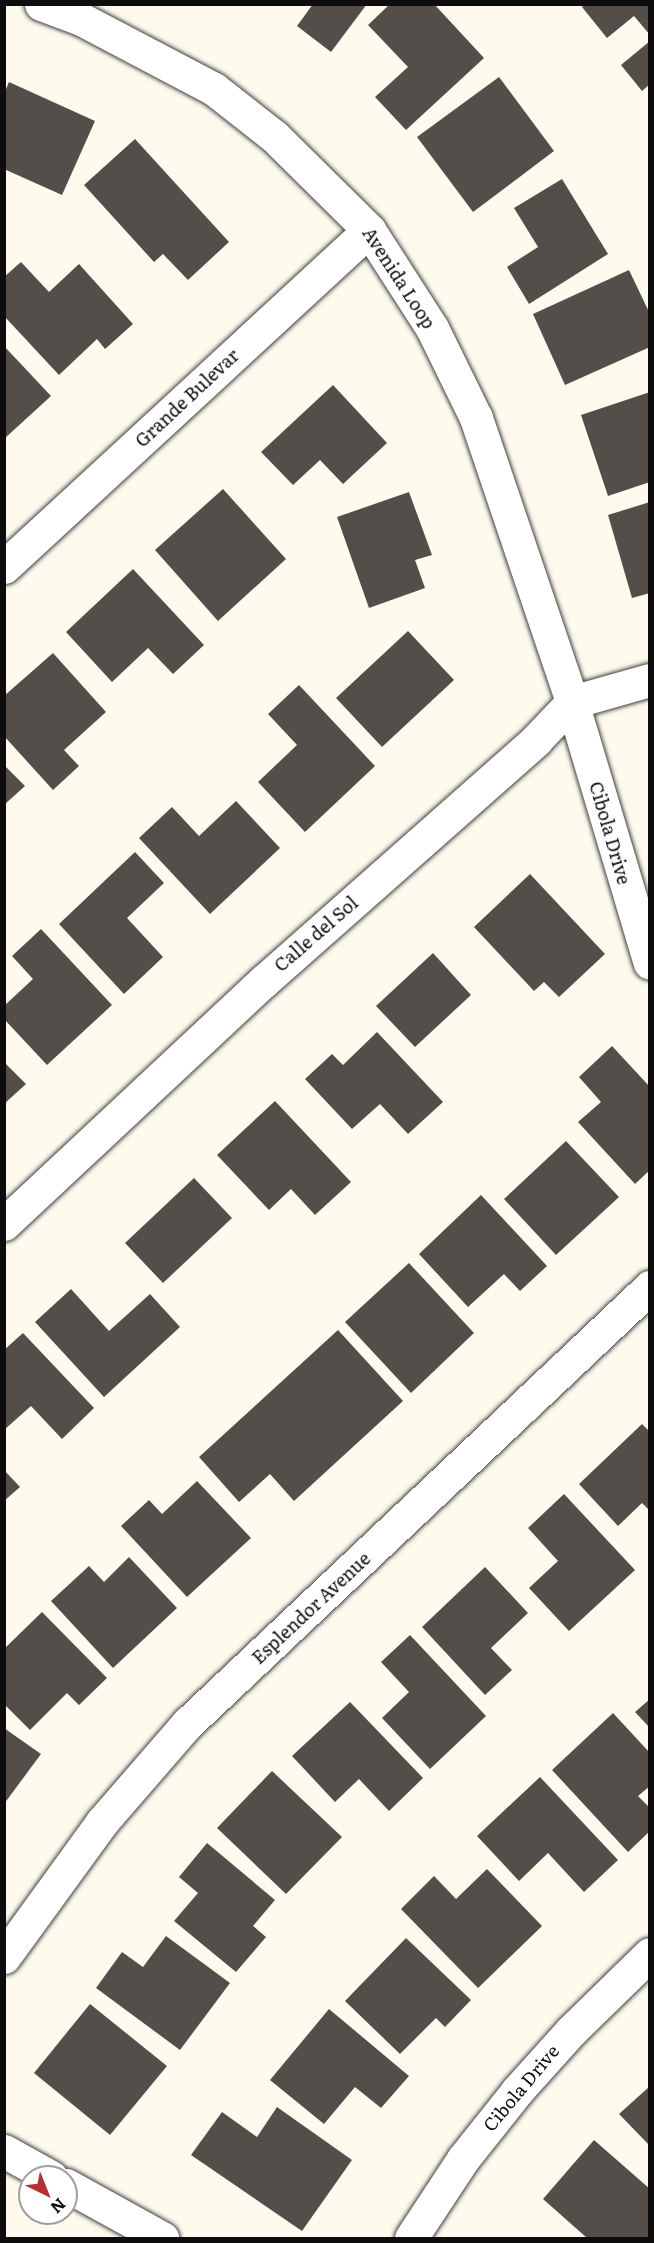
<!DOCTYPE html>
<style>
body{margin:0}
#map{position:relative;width:654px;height:2243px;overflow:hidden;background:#fefbee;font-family:Literata,serif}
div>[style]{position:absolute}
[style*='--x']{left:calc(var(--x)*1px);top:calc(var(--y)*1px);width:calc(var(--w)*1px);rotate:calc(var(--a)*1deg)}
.building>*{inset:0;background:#544e4a}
.roads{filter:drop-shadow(0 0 2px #404040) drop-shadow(0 0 2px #404040)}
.minor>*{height:33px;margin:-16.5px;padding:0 16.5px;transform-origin:16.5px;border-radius:16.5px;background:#fff}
span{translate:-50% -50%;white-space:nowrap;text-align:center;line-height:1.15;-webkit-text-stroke:6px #fff;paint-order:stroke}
.street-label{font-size:18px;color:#0d0d0d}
.frame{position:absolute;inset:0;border:6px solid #0d0d0d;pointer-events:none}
.north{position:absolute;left:18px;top:2165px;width:60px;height:60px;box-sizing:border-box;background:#fff;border:2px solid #9e9e9e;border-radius:50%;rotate:137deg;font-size:16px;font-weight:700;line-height:24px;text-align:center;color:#0d0d0d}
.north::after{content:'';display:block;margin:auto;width:21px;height:27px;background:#b13134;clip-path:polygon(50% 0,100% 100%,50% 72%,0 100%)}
</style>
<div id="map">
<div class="building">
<i style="clip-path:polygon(313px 4px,367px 4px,331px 52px,297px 26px)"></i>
<i style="clip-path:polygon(390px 4px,434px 4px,484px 58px,406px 130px,375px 97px,408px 67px,368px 25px)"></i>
<i style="clip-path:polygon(584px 4px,650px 4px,650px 35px,634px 16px,607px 38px,582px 7px)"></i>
<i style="clip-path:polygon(650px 41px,650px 84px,642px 91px,621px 65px)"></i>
<i style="clip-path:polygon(499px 77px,554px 151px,473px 212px,417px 137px)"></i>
<i style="clip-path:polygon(9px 82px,95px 121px,62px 195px,4px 169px,4px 94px)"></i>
<i style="clip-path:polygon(135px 139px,229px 242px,188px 280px,163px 254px,154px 262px,84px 185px)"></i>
<i style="clip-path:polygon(562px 179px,608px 254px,529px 304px,507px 267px,538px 247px,514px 208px)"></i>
<i style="clip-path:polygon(21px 262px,49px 292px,79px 264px,133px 324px,105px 349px,97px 339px,59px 375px,4px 316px,4px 277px)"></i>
<i style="clip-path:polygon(629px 270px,650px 314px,650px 347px,565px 385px,533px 314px)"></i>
<i style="clip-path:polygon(4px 346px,51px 396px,4px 439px)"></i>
<i style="clip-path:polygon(333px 385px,387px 443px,343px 484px,320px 460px,293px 485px,261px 452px)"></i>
<i style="clip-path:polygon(650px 392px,650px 482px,608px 496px,581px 415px)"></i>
<i style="clip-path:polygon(223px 489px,286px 559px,218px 621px,155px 550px)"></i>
<i style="clip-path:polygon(409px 492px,432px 555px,415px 560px,425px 588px,369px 608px,337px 517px)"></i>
<i style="clip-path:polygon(650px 502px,650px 593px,632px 598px,608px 515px)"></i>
<i style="clip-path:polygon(133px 569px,204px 645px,173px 674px,148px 648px,112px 682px,66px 632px)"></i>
<i style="clip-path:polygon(408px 631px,454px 680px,382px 747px,336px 698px)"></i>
<i style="clip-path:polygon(53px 653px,106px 712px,64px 750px,79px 766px,53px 790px,4px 736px,4px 696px)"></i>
<i style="clip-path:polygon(299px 685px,375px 766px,305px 832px,258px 782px,297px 745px,268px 714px)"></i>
<i style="clip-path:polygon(4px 765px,25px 786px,4px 805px)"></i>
<i style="clip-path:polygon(236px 801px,280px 848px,210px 914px,139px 838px,172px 807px,199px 836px)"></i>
<i style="clip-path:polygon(135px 852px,164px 883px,127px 918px,163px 957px,124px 994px,59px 924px)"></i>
<i style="clip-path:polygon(530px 874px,605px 954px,559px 997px,544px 982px,534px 991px,474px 927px)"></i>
<i style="clip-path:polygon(41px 929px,112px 1005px,47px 1065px,4px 1019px,4px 1006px,33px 979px,12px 956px)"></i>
<i style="clip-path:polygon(433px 953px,471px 995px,415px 1047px,376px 1006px)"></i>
<i style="clip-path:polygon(377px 1032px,443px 1102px,408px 1134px,380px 1104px,352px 1129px,305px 1079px,332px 1054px,343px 1065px)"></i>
<i style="clip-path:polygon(612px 1046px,650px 1087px,650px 1170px,635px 1184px,578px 1122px,601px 1102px,579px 1077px)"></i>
<i style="clip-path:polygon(4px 1062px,26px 1084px,4px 1104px)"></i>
<i style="clip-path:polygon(275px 1101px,351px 1182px,315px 1215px,291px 1189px,269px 1210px,217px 1155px)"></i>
<i style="clip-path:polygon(566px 1141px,619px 1197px,556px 1255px,504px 1199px)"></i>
<i style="clip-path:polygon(194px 1178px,232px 1218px,163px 1283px,125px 1243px)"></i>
<i style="clip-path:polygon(481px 1195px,547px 1266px,520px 1291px,504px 1274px,468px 1307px,419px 1254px)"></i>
<i style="clip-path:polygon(409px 1263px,474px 1333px,411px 1393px,345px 1322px)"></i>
<i style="clip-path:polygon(71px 1289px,109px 1331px,150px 1294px,180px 1327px,104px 1397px,35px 1322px)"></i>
<i style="clip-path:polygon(338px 1330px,403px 1401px,294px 1501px,270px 1474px,239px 1502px,199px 1457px)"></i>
<i style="clip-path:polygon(23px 1333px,94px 1408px,62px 1439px,31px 1406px,4px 1430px,4px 1350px)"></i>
<i style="clip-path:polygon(642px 1424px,650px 1432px,650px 1511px,642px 1503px,618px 1526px,579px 1484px)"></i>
<i style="clip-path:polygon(4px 1470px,20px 1487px,4px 1501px)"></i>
<i style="clip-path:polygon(197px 1481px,251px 1538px,187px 1597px,121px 1526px,149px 1500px,162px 1514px)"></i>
<i style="clip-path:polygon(564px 1494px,635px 1570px,569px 1631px,529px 1588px,558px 1561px,528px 1528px)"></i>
<i style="clip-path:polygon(129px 1557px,177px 1608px,113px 1668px,51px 1601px,89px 1566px,104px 1582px)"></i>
<i style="clip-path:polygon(485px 1567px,528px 1613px,491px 1648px,512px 1670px,485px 1695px,422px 1627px)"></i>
<i style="clip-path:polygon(42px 1612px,107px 1678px,79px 1705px,67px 1693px,30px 1730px,4px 1704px,4px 1649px)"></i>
<i style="clip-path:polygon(410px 1635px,486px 1716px,430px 1769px,382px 1718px,409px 1692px,381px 1662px)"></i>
<i style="clip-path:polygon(650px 1699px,650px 1728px,635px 1712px)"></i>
<i style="clip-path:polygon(350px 1702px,423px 1778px,389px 1811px,359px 1779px,335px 1802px,292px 1756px)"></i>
<i style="clip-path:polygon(613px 1713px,650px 1753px,650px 1786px,638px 1796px,650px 1808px,650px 1831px,628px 1852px,552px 1770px)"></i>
<i style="clip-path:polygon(4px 1728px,41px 1754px,4px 1804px)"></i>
<i style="clip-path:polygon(272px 1771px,342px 1837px,286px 1894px,217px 1828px)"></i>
<i style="clip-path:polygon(540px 1777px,618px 1860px,584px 1892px,548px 1853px,519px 1881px,477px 1836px)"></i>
<i style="clip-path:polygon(207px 1843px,275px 1900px,253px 1926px,266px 1937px,236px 1972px,174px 1921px,198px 1893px,179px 1877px)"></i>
<i style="clip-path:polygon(487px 1869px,542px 1926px,478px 1988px,401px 1909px,434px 1876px,456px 1899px)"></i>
<i style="clip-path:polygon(166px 1936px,230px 1983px,180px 2050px,96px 1988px,122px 1952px,143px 1967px)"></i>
<i style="clip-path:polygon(406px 1938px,471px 2000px,445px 2027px,436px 2018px,400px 2054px,345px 2001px)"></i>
<i style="clip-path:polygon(90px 2004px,167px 2066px,110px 2135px,34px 2073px)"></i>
<i style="clip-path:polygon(329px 2009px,409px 2076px,381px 2108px,355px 2087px,324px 2124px,270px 2080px)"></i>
<i style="clip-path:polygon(650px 2086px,650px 2146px,619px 2114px)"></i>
<i style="clip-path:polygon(277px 2107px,352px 2160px,302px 2231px,191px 2155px,222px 2112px,257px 2137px)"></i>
<i style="clip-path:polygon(594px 2140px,650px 2189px,650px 2238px,587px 2238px,543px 2199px)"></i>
</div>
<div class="roads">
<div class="minor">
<i style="--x:41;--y:4;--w:43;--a:20.6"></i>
<i style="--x:81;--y:19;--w:150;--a:27.8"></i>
<i style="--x:214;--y:89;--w:76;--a:38.1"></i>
<i style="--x:274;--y:136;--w:134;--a:44.7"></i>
<i style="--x:369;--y:230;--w:117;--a:57.3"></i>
<i style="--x:432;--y:328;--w:100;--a:63.9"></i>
<i style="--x:476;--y:418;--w:300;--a:71.3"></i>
<i style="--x:572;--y:702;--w:272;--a:73.4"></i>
<i style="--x:4;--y:567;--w:497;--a:-42.7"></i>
<i style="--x:4;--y:1224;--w:356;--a:-43.1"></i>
<i style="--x:264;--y:981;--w:363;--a:-41.5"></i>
<i style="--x:536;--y:740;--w:52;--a:-46.5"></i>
<i style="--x:572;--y:702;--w:81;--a:-15.8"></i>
<i style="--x:4;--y:1957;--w:167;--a:-54"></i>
<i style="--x:102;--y:1822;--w:130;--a:-49.1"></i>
<i style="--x:187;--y:1724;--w:637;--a:-43.35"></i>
<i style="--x:4;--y:2151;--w:54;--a:29"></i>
<i style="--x:66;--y:2185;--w:110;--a:28.9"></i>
<i style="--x:411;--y:2238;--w:95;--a:-56.6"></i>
<i style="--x:463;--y:2159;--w:87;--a:-51.5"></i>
<i style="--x:517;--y:2091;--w:81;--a:-48"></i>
<i style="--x:571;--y:2031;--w:110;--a:-44.3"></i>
</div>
</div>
<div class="street-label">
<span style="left:399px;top:278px;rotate:57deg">Avenida Loop</span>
<span style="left:187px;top:398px;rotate:-43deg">Grande Bulevar</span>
<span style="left:610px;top:833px;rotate:74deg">Cibola Drive</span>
<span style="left:316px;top:934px;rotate:-41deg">Calle del Sol</span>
<span style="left:311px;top:1608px;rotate:-43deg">Esplendor Avenue</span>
<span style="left:521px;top:2088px;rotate:-50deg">Cibola Drive</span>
</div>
<div class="frame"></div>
<div class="north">N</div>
</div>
